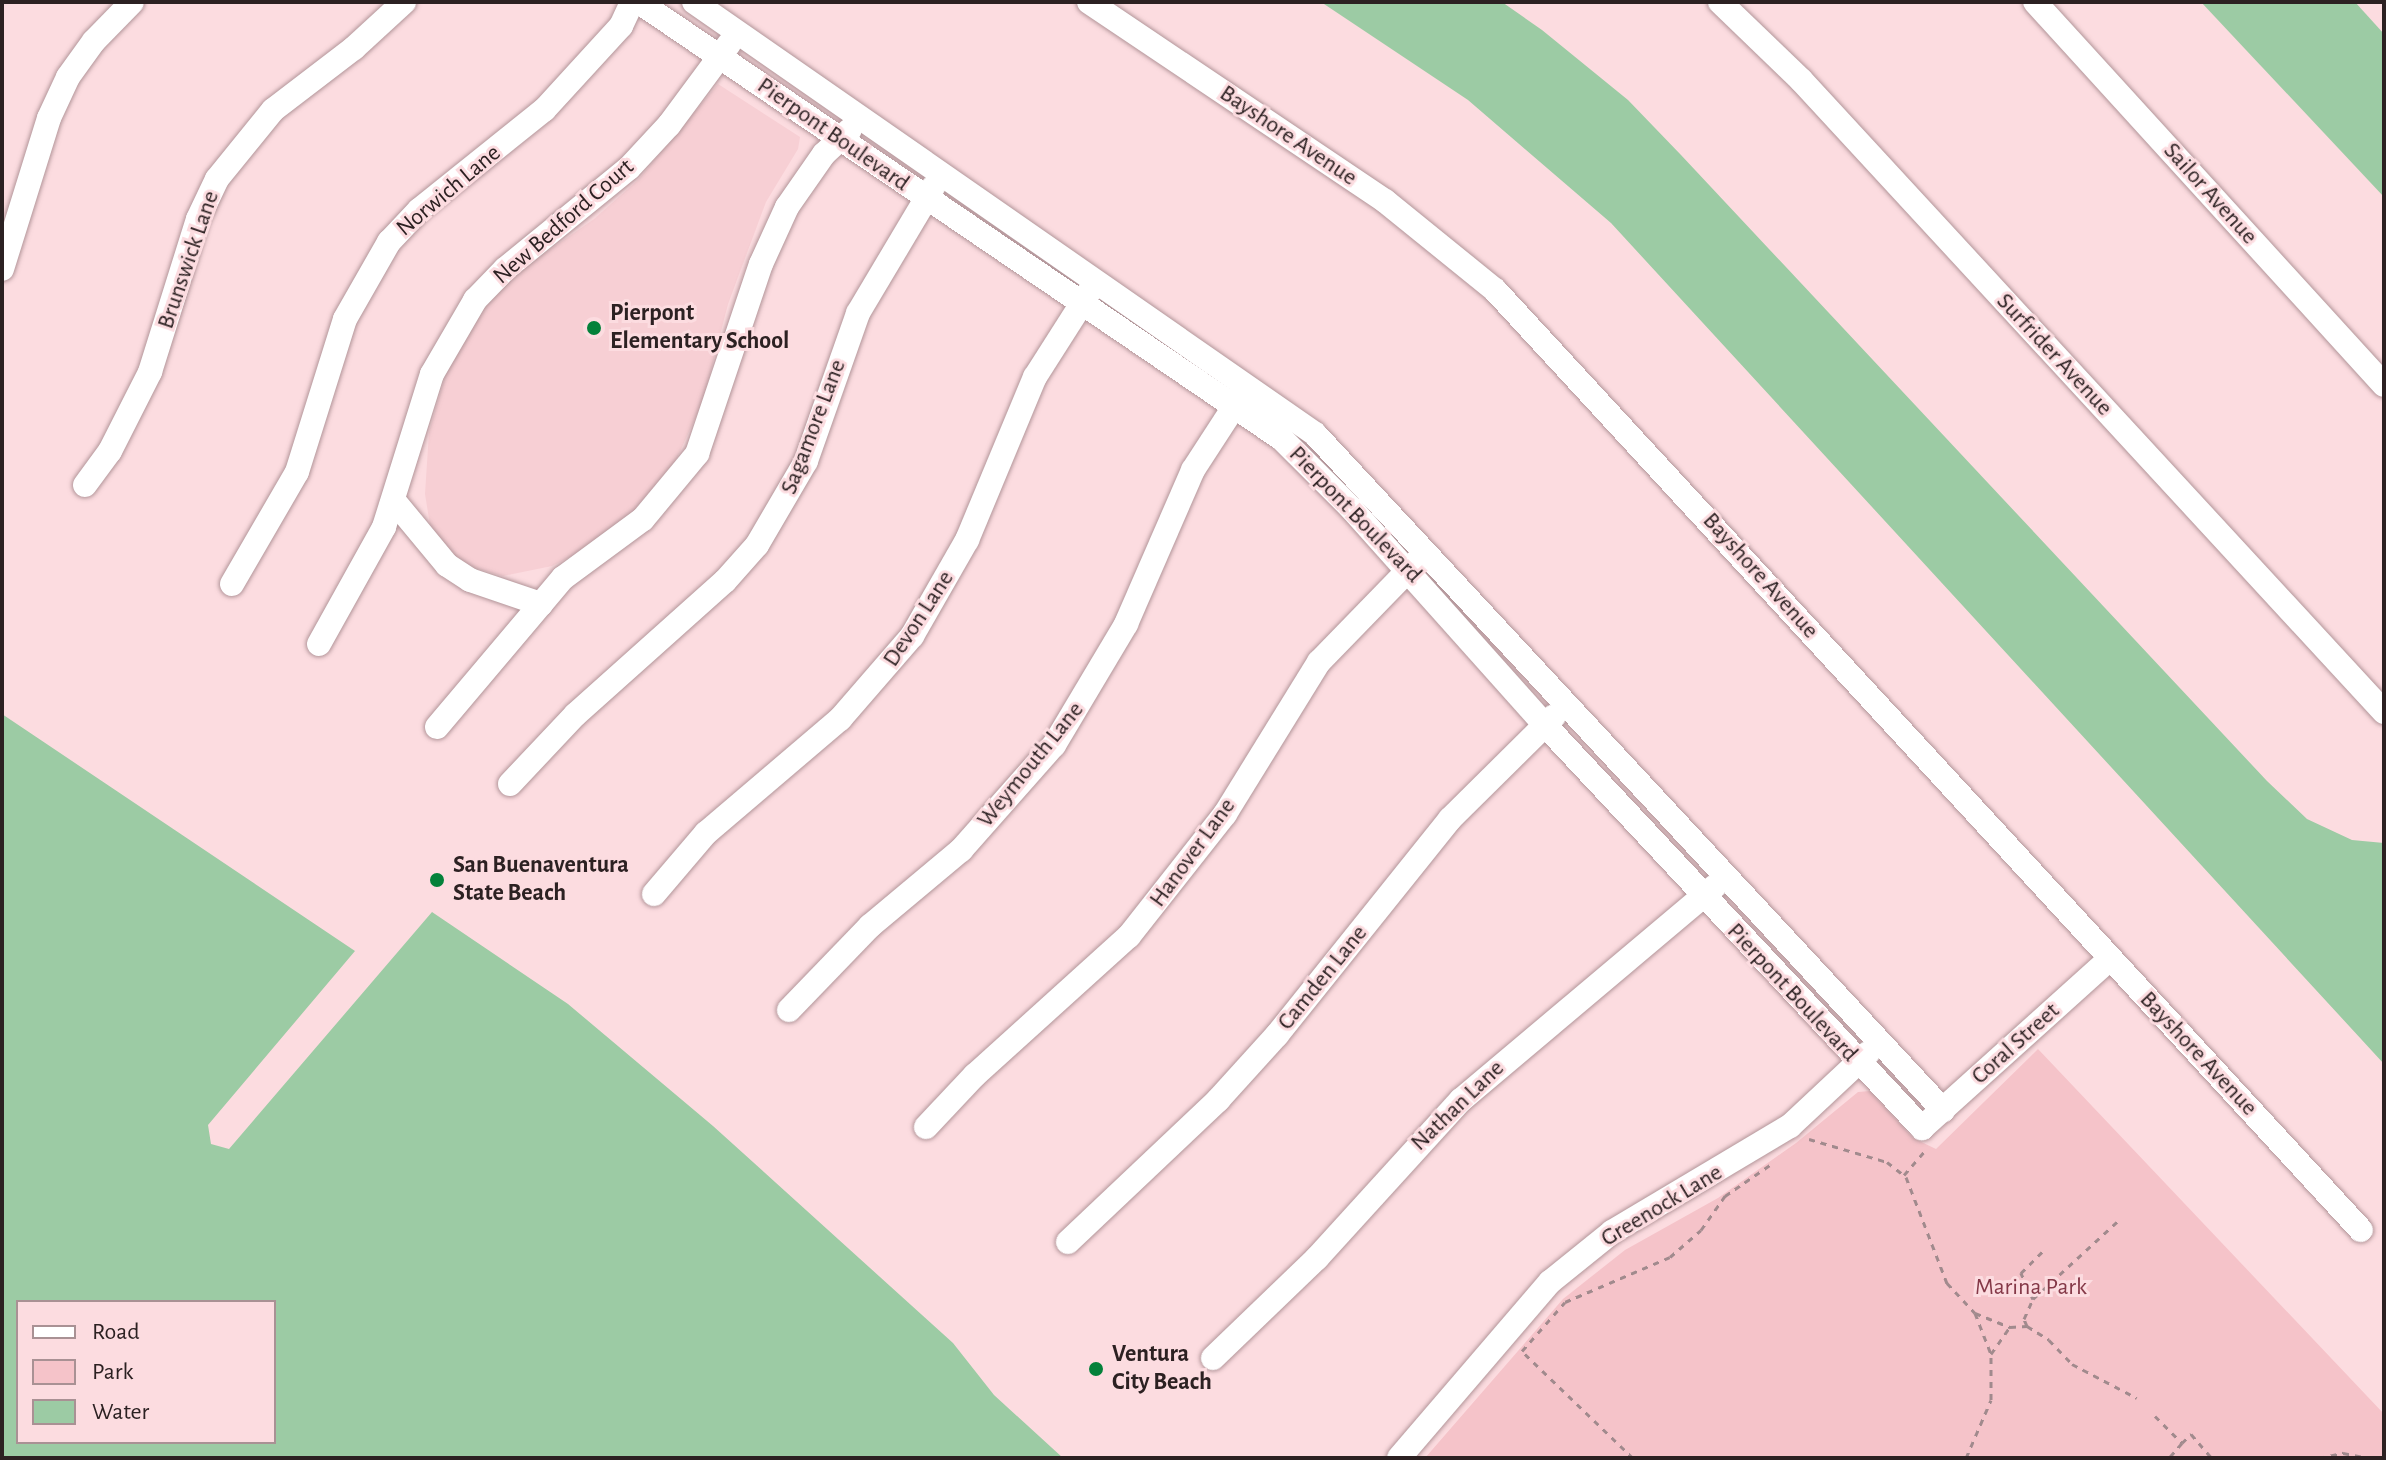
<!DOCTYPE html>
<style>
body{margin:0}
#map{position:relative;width:2386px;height:1460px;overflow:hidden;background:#fcdce0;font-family:"Alegreya Sans",sans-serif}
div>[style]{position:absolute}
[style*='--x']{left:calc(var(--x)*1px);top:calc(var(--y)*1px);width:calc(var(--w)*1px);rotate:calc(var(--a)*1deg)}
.built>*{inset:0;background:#f7cfd4}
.green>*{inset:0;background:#f5c3c9}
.water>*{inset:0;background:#9ccba4}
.path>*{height:3px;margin-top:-1.5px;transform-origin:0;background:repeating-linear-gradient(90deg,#a18a8d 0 6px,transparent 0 12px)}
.roads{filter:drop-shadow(0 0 2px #b29599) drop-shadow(0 0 2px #b29599)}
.minor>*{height:24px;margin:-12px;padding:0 12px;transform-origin:12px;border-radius:12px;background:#fff}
.dots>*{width:22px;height:22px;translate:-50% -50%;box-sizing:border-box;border:4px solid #fcdce0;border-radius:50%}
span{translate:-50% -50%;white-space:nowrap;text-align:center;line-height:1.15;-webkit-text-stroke:6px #fcdce0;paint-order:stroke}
.street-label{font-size:24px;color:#2c2122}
.poi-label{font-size:24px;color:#2c2122;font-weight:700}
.left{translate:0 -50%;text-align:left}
.park-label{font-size:24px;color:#853948}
.frame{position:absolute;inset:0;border:4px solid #2c2122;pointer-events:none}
.legend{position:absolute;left:16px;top:1300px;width:260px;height:144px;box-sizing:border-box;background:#fcdce0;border:2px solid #a99194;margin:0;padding:10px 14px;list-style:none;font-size:24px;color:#2c2122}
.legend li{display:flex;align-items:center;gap:16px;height:40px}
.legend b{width:40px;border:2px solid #a99194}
</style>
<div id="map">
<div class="built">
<i style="clip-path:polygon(718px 84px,800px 137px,798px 149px,766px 202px,728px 304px,703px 401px,671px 471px,640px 509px,590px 547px,552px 566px,503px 576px,464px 565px,444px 548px,430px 525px,425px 494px,429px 432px,454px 346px,508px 279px,594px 219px,638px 180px)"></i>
</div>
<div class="green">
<i style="clip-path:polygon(2038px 1049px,2384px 1414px,2384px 1458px,1425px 1458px,1563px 1299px,1625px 1250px,1718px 1198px,1796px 1143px,1858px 1092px,1870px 1091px,1913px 1138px,1936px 1149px)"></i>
</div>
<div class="water">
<i style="clip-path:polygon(1321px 2px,1502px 2px,1542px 30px,1628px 100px,1681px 155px,2267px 781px,2307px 819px,2352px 840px,2384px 843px,2384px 1064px,1611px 223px,1468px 100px)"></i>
<i style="clip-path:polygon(2201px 2px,2355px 2px,2384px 34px,2384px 197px)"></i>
<i style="clip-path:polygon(evenodd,2px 714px,355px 951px,208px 1125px,211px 1144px,229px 1149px,432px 912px,568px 1004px,713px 1126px,953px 1343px,994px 1395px,1063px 1458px,2px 1458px,2px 714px,18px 1302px,274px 1302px,274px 1442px,18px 1442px,18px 1302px)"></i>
</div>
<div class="path">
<i style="--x:1809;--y:1139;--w:81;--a:16.4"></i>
<i style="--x:1887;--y:1162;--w:24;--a:38"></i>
<i style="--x:1906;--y:1177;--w:114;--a:68.9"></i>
<i style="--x:1947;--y:1283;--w:41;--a:47"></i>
<i style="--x:1975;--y:1313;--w:38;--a:22"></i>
<i style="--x:2010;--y:1327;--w:17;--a:-3"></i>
<i style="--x:2027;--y:1326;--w:26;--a:32"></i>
<i style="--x:2049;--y:1340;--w:33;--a:46"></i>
<i style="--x:2072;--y:1364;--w:73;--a:27.6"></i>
<i style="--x:1904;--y:1175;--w:30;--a:-49"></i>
<i style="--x:2033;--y:1299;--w:117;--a:-42.6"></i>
<i style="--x:1975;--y:1313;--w:44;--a:68.7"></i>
<i style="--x:2027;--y:1326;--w:8;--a:-113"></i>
<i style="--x:2024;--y:1319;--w:22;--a:-66"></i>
<i style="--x:2033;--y:1299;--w:29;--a:-115"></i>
<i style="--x:2021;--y:1273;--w:33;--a:-45"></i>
<i style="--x:2155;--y:1416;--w:38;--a:45"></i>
<i style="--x:2182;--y:1443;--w:20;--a:131"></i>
<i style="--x:2182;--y:1443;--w:13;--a:-45"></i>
<i style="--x:2191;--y:1434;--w:32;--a:49"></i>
<i style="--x:1633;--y:1458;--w:154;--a:-136.1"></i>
<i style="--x:1522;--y:1351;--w:65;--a:-48.7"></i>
<i style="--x:1565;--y:1302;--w:114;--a:-23.2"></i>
<i style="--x:1670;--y:1257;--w:41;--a:-41.1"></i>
<i style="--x:1701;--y:1230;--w:42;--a:-54.8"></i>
<i style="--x:1725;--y:1196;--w:55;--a:-34.6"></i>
<i style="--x:1966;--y:1458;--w:63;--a:-66.7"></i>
<i style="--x:1991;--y:1400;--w:46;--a:-90"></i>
<i style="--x:1991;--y:1354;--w:33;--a:-55"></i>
<i style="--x:2319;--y:1458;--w:25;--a:-12"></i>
<i style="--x:2343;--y:1453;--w:25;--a:11"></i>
</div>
<div class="roads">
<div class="minor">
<i style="--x:639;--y:2;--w:777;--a:34.2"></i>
<i style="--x:1282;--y:439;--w:98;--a:45"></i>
<i style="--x:1351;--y:508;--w:291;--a:48.2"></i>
<i style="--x:1545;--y:725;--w:552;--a:46.91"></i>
<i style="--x:1922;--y:1128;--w:253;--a:-42"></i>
<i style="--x:694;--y:2;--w:756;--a:34.82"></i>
<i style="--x:1315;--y:434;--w:923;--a:47.11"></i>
<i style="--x:1089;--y:2;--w:357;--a:33.9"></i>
<i style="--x:1385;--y:201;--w:141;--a:39"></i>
<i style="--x:1495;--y:290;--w:1278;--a:47.35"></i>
<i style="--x:1720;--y:2;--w:112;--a:43.9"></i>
<i style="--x:1801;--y:80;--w:860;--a:47.31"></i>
<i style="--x:2035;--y:2;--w:518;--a:47.66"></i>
<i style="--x:2;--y:269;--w:158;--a:-72.7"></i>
<i style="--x:49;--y:118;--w:45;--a:-65.1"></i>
<i style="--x:68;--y:77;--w:44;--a:-54.2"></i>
<i style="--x:94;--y:41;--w:54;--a:-45.7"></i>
<i style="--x:85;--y:485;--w:42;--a:-53.7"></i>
<i style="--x:110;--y:451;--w:89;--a:-63.1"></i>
<i style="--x:150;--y:372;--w:160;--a:-72.6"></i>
<i style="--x:198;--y:219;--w:44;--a:-64.6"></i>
<i style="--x:217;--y:179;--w:89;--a:-50.9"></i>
<i style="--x:273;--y:110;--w:102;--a:-37.4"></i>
<i style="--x:354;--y:48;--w:68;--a:-42.6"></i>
<i style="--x:394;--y:501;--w:83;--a:50.4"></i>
<i style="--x:447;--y:565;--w:27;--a:33"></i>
<i style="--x:470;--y:580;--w:75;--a:18.7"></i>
<i style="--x:541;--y:604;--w:34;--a:-50"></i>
<i style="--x:563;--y:578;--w:99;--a:-36.4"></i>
<i style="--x:643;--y:519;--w:85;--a:-50.3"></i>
<i style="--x:697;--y:454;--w:200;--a:-71.4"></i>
<i style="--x:761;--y:264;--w:63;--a:-65.5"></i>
<i style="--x:787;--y:207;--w:65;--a:-55.1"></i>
<i style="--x:824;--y:154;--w:35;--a:-43"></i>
<i style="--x:232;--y:584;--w:129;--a:-59.9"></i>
<i style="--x:297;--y:472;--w:160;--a:-72.6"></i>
<i style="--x:345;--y:319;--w:89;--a:-60.3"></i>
<i style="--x:389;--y:242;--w:44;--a:-46.8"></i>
<i style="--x:419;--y:210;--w:160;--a:-38.7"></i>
<i style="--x:544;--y:110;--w:114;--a:-47.5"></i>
<i style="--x:621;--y:26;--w:26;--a:-65"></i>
<i style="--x:319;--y:644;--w:134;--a:-60.9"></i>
<i style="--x:384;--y:527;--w:160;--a:-72.6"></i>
<i style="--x:432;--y:374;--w:86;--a:-59.8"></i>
<i style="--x:475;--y:300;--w:43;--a:-45.9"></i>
<i style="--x:505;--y:269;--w:160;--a:-39.2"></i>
<i style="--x:629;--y:168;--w:59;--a:-47.1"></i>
<i style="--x:669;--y:125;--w:101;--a:-53.5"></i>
<i style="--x:437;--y:727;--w:161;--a:-49.8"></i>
<i style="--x:510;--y:784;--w:95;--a:-46.7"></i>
<i style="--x:575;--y:715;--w:201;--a:-41.8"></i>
<i style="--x:725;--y:581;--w:48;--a:-48.4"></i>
<i style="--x:757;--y:545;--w:97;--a:-59.7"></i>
<i style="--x:806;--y:461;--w:157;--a:-70.6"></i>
<i style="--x:858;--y:313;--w:147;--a:-59.2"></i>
<i style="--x:654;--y:894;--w:80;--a:-49.6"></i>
<i style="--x:706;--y:833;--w:176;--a:-40.4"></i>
<i style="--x:840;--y:719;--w:110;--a:-49.1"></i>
<i style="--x:912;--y:636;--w:111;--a:-60.2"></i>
<i style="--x:967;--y:540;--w:177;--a:-67.4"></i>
<i style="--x:1035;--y:377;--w:104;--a:-57.5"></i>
<i style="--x:789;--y:1010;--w:117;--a:-46"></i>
<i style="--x:870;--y:926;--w:119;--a:-39.9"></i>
<i style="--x:961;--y:850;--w:140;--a:-48.5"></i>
<i style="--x:1054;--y:745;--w:141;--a:-59.2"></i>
<i style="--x:1126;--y:624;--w:168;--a:-66.5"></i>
<i style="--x:1193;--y:470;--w:92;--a:-57"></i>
<i style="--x:926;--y:1127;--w:71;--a:-46.7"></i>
<i style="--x:975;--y:1075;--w:207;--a:-42.1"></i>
<i style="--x:1129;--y:936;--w:155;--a:-51.8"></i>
<i style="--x:1225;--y:814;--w:179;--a:-58.3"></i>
<i style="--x:1319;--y:662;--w:144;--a:-45.8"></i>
<i style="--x:1068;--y:1242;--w:207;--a:-43.4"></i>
<i style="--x:1218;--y:1100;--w:88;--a:-47.8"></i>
<i style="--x:1277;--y:1035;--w:277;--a:-51.3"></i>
<i style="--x:1450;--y:819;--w:146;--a:-44.7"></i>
<i style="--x:1213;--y:1358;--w:144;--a:-43.9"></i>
<i style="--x:1317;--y:1258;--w:214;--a:-47.7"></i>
<i style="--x:1461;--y:1100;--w:332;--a:-40.1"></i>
<i style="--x:1399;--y:1458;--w:232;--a:-49.4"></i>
<i style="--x:1550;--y:1282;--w:80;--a:-38.9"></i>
<i style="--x:1612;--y:1232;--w:207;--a:-30.8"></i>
<i style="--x:1790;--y:1126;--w:107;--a:-43.1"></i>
</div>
</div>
<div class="dots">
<i style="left:594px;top:328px;background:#04813a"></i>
<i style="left:437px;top:880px;background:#04813a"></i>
<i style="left:1096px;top:1369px;background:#04813a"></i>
</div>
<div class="street-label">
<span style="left:833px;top:135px;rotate:35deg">Pierpont Boulevard</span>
<span style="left:1288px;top:136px;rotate:34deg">Bayshore Avenue</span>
<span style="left:449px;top:191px;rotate:-40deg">Norwich Lane</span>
<span style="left:2210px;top:194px;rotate:48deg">Sailor Avenue</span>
<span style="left:564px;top:222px;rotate:-41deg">New Bedford Court</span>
<span style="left:189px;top:260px;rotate:-71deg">Brunswick Lane</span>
<span style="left:2054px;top:355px;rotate:47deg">Surfrider Avenue</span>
<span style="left:814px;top:427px;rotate:-69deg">Sagamore Lane</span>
<span style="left:1355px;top:515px;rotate:46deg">Pierpont Boulevard</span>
<span style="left:1760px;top:576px;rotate:48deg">Bayshore Avenue</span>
<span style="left:919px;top:619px;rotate:-57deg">Devon Lane</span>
<span style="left:1031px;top:765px;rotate:-51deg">Weymouth Lane</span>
<span style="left:1193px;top:853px;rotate:-54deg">Hanover Lane</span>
<span style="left:1323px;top:978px;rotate:-51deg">Camden Lane</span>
<span style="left:1792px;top:993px;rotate:47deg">Pierpont Boulevard</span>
<span style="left:2016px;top:1044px;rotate:-42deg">Coral Street</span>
<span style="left:2198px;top:1054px;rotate:47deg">Bayshore Avenue</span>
<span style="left:1458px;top:1106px;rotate:-44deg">Nathan Lane</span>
<span style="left:1662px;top:1206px;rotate:-31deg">Greenock Lane</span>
</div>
<div class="poi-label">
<span class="left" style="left:610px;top:328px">Pierpont<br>Elementary School</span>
<span class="left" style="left:453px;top:880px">San Buenaventura<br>State Beach</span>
<span class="left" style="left:1112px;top:1369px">Ventura<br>City Beach</span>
</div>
<div class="park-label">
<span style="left:2031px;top:1288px">Marina Park</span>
</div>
<div class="frame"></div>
<ul class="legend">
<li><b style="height:10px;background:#fff"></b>Road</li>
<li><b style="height:22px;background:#f5c3c9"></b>Park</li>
<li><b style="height:22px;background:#9ccba4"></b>Water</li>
</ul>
</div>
